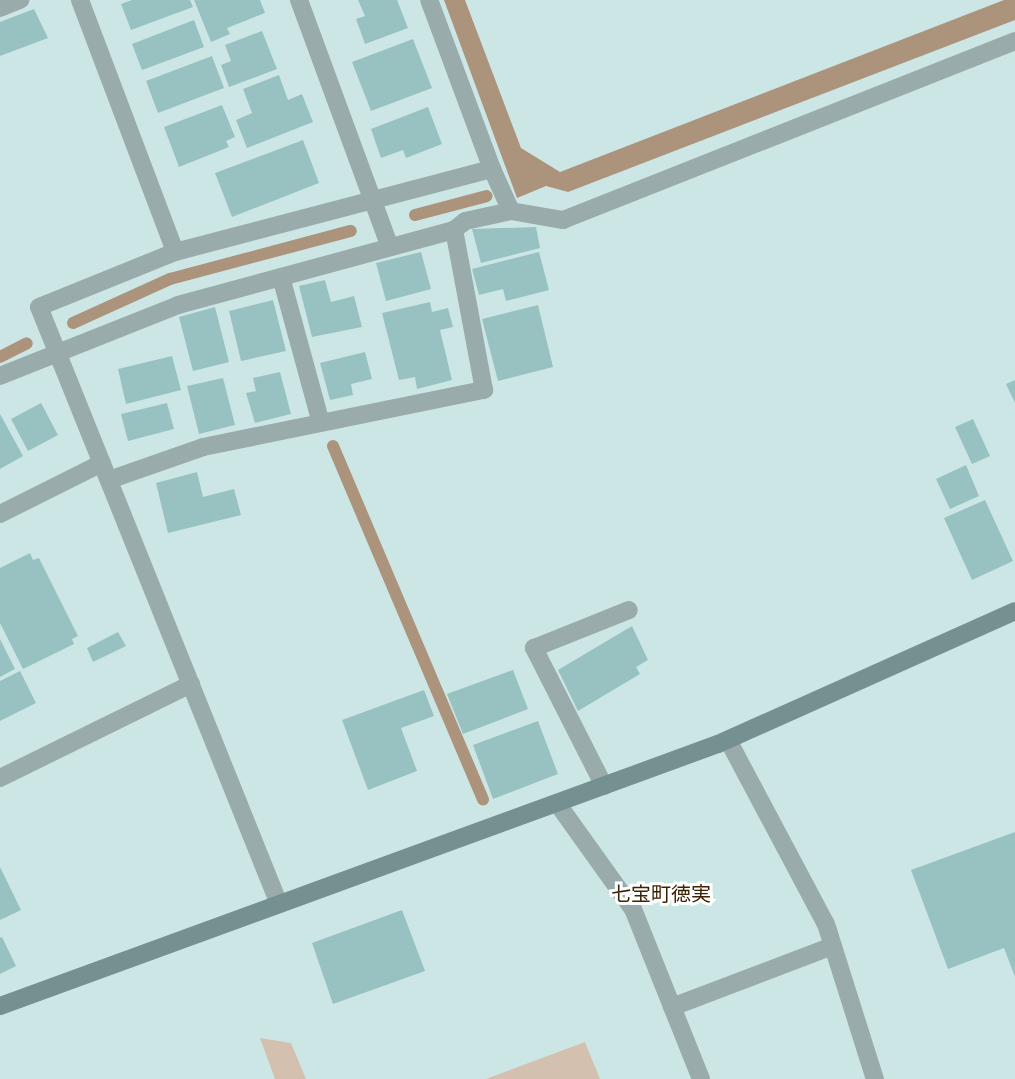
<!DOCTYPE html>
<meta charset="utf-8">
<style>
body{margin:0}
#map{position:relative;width:1015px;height:1079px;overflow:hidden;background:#cce6e6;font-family:Figtree,"Noto Sans JP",sans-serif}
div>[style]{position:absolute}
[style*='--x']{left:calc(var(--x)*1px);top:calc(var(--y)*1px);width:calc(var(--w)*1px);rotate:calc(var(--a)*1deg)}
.green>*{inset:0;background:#d4c0af}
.water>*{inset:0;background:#ac937c}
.stream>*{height:12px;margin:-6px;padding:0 6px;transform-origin:6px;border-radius:6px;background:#ac937c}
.building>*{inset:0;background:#98c2c1}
.lane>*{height:18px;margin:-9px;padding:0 9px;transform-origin:9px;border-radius:9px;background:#99abaa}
.street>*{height:18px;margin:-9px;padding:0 9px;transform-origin:9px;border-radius:9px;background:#99abaa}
.secondary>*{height:18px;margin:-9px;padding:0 9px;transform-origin:9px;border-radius:9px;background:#759090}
span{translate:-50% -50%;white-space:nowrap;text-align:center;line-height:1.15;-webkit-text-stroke:6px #fff;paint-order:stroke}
.quarter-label{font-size:20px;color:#3d2203}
</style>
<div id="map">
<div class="green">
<i style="clip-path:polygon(260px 1038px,291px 1043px,306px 1079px,275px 1079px)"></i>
<i style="clip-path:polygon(585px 1042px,600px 1079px,486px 1079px)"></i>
</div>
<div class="water">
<i style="clip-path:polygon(444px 0,465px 0,521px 148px,560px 172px,1004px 0,1015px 0,1015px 20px,568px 192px,546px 186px,517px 198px)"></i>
</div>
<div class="stream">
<i style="--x:415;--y:215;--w:74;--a:-14.8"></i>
<i style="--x:73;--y:323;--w:107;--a:-24.4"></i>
<i style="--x:170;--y:279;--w:187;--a:-14.9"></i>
<i style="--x:0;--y:357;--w:30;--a:-27"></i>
<i style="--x:333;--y:446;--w:384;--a:67"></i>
</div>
<div class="building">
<i style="clip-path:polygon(132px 0,190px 0,193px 7px,131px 30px,121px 4px)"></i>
<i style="clip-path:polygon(194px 0,260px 0,265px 13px,227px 28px,230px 34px,211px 42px)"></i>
<i style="clip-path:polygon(358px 0,397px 0,408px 28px,365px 44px,356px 19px,365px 16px)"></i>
<i style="clip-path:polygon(34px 9px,48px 38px,0 56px,0 22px)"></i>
<i style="clip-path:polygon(194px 20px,204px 47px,142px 70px,132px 44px)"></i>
<i style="clip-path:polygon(262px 31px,277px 69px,229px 87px,221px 65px,231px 61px,225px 45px)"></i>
<i style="clip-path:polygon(413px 39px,432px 88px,371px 111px,352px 62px)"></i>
<i style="clip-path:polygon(212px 56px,224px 88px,158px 113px,146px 81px)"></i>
<i style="clip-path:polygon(279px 75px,288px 100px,302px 94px,313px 122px,247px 148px,236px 120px,252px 113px,243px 89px)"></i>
<i style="clip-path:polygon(222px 105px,235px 137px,226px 141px,229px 147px,179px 167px,164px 127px)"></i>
<i style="clip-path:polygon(428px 107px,442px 144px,406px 158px,403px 150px,381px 158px,371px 129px)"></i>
<i style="clip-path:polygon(303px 140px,319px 183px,232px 217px,215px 173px)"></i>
<i style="clip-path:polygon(536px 227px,540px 248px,481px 263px,472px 229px)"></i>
<i style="clip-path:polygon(421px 252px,431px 289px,386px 301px,376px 263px)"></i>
<i style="clip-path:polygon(539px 252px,549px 290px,506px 301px,503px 289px,479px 295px,472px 269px)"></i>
<i style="clip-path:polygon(325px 280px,331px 302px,354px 296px,362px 327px,312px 337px,299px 286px)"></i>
<i style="clip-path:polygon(273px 300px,286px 351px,241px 361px,229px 311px)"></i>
<i style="clip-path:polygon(430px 302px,432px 312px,448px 308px,453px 327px,440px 330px,452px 380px,417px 389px,415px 377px,399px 380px,382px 313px)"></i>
<i style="clip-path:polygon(538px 305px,553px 367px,498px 381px,482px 319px)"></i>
<i style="clip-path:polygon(215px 307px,229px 362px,193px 371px,179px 317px)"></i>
<i style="clip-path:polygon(365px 352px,372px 379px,351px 384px,353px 395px,330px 400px,320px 363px)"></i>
<i style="clip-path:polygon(172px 356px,181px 390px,126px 404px,118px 369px)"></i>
<i style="clip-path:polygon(280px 372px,291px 414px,255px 423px,246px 393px,256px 391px,253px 378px)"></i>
<i style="clip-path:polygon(223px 378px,235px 425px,199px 434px,187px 386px)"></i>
<i style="clip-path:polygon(1015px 380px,1015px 403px,1006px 384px)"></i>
<i style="clip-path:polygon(41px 403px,58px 435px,28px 451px,11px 419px)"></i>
<i style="clip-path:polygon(167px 403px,174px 429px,128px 441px,121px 414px)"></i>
<i style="clip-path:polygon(0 414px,23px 456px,0 469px)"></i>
<i style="clip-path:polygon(973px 419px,990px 456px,972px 464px,955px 427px)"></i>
<i style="clip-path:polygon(966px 465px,979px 496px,950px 509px,936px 479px)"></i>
<i style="clip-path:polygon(197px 472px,203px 497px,234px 489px,241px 515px,168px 533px,156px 483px)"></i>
<i style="clip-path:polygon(985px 500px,1013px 561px,972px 580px,944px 518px)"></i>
<i style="clip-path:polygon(30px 553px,33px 560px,39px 558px,78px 636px,72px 639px,74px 644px,23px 669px,0 623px,0 568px)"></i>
<i style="clip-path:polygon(632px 626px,648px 660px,636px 667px,640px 674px,578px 711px,558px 670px)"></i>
<i style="clip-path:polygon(118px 632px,126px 646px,93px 662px,87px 648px)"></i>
<i style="clip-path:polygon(0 639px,15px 669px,0 677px)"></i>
<i style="clip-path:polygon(513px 670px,528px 709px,463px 734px,447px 694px)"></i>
<i style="clip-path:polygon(20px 671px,36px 703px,0 721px,0 681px)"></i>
<i style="clip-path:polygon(424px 690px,434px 716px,401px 728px,417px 771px,368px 790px,342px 720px)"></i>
<i style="clip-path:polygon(538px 721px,558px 774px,493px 799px,473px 745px)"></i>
<i style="clip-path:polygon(1015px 832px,1015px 977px,1004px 948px,948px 969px,911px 870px)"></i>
<i style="clip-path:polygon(0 867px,21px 910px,0 920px)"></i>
<i style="clip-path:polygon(402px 910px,425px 971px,333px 1004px,312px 943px)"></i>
<i style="clip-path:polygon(2px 937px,16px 966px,0 974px,0 938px)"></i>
</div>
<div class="lane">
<i style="--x:0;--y:8;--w:22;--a:-22"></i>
<i style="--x:0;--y:514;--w:114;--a:-26.6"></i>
<i style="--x:0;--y:778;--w:213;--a:-26.2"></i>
<i style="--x:604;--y:786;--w:155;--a:-116.9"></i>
<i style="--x:534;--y:648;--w:102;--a:-21.8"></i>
<i style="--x:557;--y:803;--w:130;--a:54.4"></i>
<i style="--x:633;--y:909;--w:183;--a:68.2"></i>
<i style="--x:672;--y:1007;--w:172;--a:-20.8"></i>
</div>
<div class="street">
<i style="--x:80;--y:0;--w:269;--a:69.3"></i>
<i style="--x:299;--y:0;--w:263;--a:69.8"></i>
<i style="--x:492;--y:169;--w:46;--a:65.7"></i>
<i style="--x:281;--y:277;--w:151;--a:74.7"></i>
<i style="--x:0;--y:376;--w:192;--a:-21.7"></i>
<i style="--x:178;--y:305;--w:286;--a:-15.2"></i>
<i style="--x:454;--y:230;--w:14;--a:-39"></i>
<i style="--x:465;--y:221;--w:47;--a:-12.3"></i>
<i style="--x:511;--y:211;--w:53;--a:9.8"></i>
<i style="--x:563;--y:220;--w:486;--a:-21.6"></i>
<i style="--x:109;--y:480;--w:100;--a:-19.3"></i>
<i style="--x:203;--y:447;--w:287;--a:-11.5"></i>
<i style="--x:484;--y:390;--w:163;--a:-100.6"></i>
<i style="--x:728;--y:740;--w:208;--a:62"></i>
<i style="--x:826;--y:924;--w:163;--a:72.5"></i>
<i style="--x:279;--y:904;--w:643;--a:-111.9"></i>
<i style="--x:39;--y:307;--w:147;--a:-22"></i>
<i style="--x:175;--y:252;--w:328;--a:-14.7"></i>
<i style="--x:492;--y:169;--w:180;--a:-110.4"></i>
</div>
<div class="secondary">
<i style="--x:0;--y:1006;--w:764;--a:-20.05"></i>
<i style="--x:718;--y:744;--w:325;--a:-24.1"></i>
</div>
<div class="quarter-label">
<span style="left:661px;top:894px">七宝町徳実</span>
</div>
</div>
